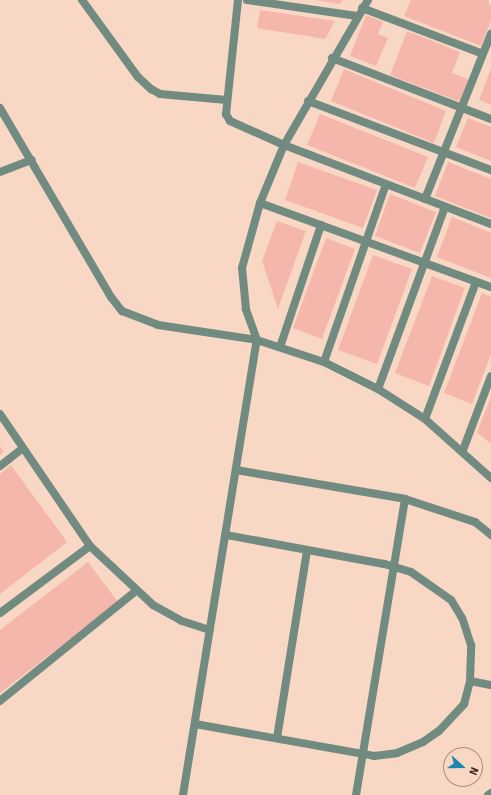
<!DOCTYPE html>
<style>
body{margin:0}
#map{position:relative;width:491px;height:795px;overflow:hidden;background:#f9d7c5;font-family:Signika,sans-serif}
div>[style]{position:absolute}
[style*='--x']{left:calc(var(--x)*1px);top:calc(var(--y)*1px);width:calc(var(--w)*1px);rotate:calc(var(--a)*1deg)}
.building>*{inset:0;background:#f5b7ac}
.minor>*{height:8px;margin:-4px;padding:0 4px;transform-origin:4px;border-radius:4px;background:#718b81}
span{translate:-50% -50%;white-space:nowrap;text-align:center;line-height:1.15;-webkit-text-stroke:3.5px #f9d7c5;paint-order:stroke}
.north{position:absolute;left:443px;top:747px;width:40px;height:40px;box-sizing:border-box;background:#f9d7c5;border:1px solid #ab8f7f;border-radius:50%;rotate:111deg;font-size:11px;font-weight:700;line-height:16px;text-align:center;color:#372217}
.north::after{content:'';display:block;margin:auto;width:14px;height:18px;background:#1e87af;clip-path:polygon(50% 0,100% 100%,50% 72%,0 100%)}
</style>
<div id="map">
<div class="building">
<i style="clip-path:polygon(316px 0,342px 0,340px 4px)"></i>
<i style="clip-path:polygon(411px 0,488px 0,491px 7px,491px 21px,481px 46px,404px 16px)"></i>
<i style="clip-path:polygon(260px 10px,335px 21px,325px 39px,257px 28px)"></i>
<i style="clip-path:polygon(366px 15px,383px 22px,378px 34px,388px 38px,376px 66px,350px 56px)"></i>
<i style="clip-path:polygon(407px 31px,460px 52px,452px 73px,470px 80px,461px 102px,390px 75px)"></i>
<i style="clip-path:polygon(491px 68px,491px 105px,479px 100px)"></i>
<i style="clip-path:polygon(344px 69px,446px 111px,434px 143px,331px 101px)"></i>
<i style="clip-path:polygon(320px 114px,428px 157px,415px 188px,307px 145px)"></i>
<i style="clip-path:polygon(468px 118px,491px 127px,491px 161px,456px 147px)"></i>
<i style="clip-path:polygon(298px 162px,377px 190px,363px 228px,285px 200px)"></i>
<i style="clip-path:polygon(448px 162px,491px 179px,491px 218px,435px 196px)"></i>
<i style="clip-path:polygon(390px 194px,436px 212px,420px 253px,375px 236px)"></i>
<i style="clip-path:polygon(452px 217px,491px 233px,491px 278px,437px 257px)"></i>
<i style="clip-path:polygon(277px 221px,306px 231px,278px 309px,262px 261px)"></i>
<i style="clip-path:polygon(326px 238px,355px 249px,322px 339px,293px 328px)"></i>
<i style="clip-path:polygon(373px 255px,412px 269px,377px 364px,338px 350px)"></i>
<i style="clip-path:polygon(432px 276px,465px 288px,429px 386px,395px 373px)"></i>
<i style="clip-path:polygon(482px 293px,491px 297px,491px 354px,472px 404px,444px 393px)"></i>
<i style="clip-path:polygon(491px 397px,491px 444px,477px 432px)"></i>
<i style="clip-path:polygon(0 446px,4px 452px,0 455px)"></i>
<i style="clip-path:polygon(11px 465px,67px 542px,0 594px,0 474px)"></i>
<i style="clip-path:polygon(88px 562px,118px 602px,0 693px,0 630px)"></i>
</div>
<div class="minor">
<i style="--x:82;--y:0;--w:95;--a:54"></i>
<i style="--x:138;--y:77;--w:18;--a:43"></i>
<i style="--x:151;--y:89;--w:10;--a:29"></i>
<i style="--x:160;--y:94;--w:67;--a:5.1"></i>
<i style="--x:238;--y:0;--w:115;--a:96"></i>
<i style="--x:226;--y:114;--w:8;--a:60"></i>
<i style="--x:230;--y:121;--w:59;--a:24"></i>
<i style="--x:284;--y:145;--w:222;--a:20.9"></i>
<i style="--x:247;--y:0;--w:111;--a:8.3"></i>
<i style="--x:362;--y:8;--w:129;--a:20.8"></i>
<i style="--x:332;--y:58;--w:170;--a:21"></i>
<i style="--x:308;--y:101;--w:196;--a:20.7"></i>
<i style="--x:0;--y:108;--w:219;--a:59.6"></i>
<i style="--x:111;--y:297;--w:18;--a:52"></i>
<i style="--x:122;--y:311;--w:39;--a:21"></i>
<i style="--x:158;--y:325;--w:100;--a:8.6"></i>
<i style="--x:257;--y:340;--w:71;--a:18.2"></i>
<i style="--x:324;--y:362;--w:60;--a:26.6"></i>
<i style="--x:378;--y:389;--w:56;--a:32.6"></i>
<i style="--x:425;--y:419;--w:89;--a:41.8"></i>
<i style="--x:0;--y:172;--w:34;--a:-21"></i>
<i style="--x:425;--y:199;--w:178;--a:-68.2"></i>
<i style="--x:260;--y:203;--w:246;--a:20"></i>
<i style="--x:280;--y:347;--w:129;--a:-71.4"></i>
<i style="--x:324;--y:362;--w:188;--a:-70.8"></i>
<i style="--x:378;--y:389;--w:194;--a:-69.8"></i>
<i style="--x:0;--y:414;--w:160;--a:55.7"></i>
<i style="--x:90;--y:546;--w:112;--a:143.3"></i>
<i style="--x:425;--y:419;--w:146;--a:-69.6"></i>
<i style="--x:463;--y:450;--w:79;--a:-69.3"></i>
<i style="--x:0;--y:466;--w:29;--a:-38"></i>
<i style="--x:236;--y:470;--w:171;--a:9.7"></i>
<i style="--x:405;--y:499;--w:74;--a:18.2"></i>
<i style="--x:475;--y:522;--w:21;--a:39"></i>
<i style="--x:90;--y:546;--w:86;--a:43.1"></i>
<i style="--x:153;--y:605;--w:33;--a:29"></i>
<i style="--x:182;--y:621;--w:29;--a:18"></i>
<i style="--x:470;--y:681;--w:21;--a:11"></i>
<i style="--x:0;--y:701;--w:175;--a:-39"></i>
<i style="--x:195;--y:724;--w:182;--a:10.1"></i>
<i style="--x:374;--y:756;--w:23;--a:-7"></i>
<i style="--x:397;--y:753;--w:28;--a:-23"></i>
<i style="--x:423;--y:742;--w:19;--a:-35"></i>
<i style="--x:439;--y:731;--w:37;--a:-47"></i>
<i style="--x:464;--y:704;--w:24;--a:-75"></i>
<i style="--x:470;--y:681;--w:36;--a:-88"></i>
<i style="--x:471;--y:645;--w:28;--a:-108"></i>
<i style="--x:462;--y:618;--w:21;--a:-121"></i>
<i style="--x:451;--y:600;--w:49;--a:-145"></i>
<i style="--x:411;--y:572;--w:28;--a:-163"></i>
<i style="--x:384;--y:564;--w:161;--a:-169.6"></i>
<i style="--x:277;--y:738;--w:190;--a:-80.9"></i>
<i style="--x:183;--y:795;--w:461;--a:-80.8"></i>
<i style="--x:257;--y:340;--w:33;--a:-110"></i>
<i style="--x:246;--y:309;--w:41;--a:-95.6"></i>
<i style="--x:242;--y:268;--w:67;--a:-74.5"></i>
<i style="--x:260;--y:203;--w:63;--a:-67.5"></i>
<i style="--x:284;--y:145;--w:168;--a:-59.9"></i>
<i style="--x:356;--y:795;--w:300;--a:-80.6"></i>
<i style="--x:488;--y:795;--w:4;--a:-34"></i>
</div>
<div class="north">N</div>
</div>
